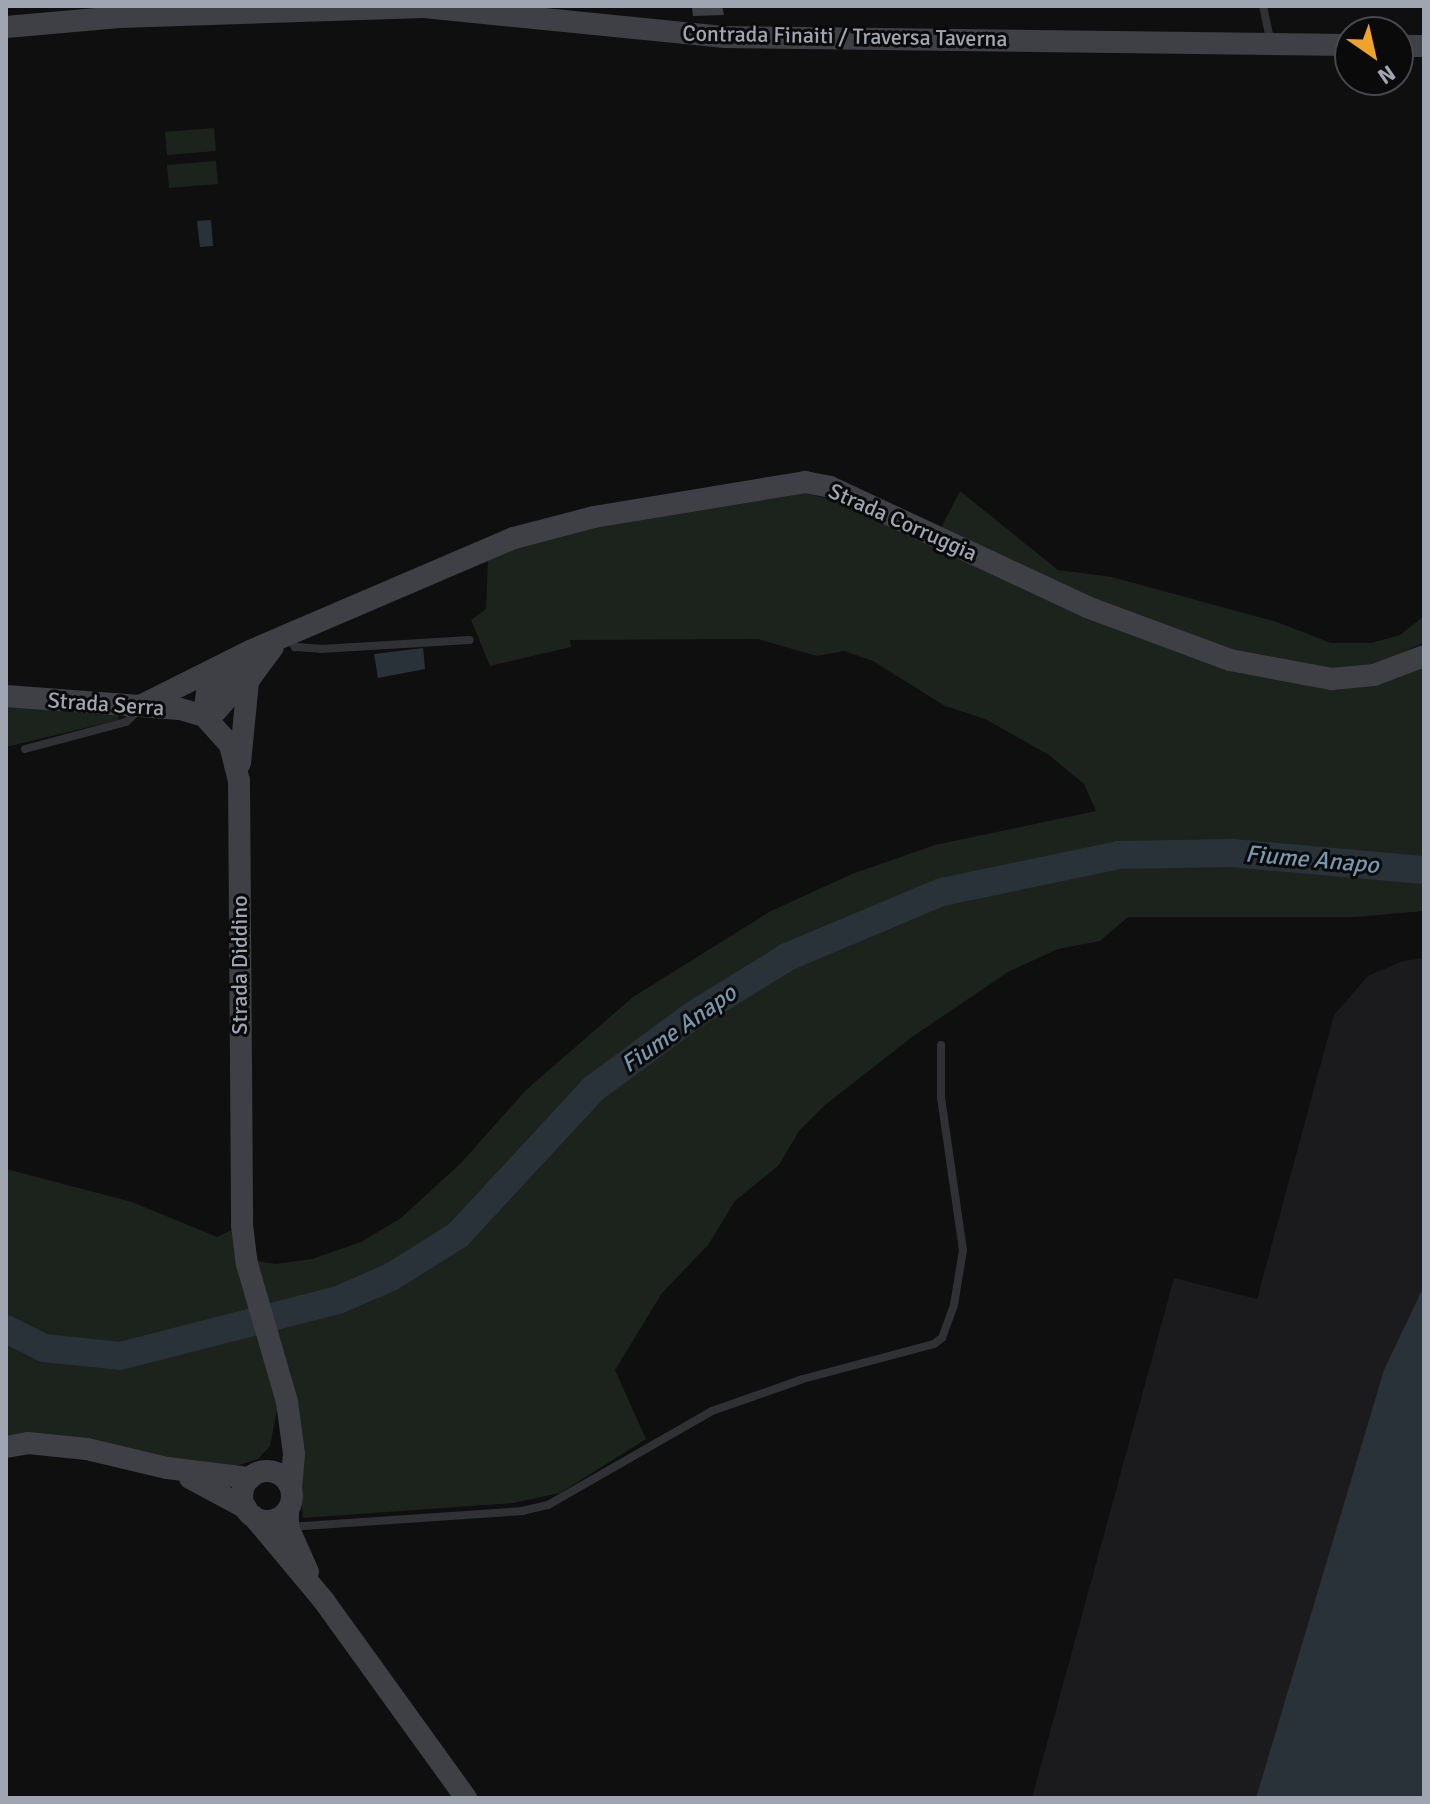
<!DOCTYPE html>
<style>
body{margin:0}
#map{position:relative;width:1430px;height:1804px;overflow:hidden;background:#0f0f10;font-family:Signika,sans-serif}
div>[style]{position:absolute}
[style*='--x']{left:calc(var(--x)*1px);top:calc(var(--y)*1px);width:calc(var(--w)*1px);rotate:calc(var(--a)*1deg)}
.built>*{inset:0;background:#1b1b1d}
.green>*{inset:0;background:#1b231c}
.water>*{inset:0;background:#293238}
.river>*{height:28px;margin:-14px;padding:0 14px;transform-origin:14px;border-radius:14px;background:#293238}
.building>*{inset:0;background:#3e3f43}
.lane>*{height:8px;margin:-4px;padding:0 4px;transform-origin:4px;border-radius:4px;background:#303135}
.secondary>*{height:22px;margin:-11px;padding:0 11px;transform-origin:11px;border-radius:11px;background:#3e4045}
.secondary>.ring{margin:-11px;padding:0;box-sizing:content-box;background:none;border:22px solid #3e4045;border-radius:50%}
span{translate:-50% -50%;white-space:nowrap;text-align:center;line-height:1.15;-webkit-text-stroke:6px #0a0a0b;paint-order:stroke}
.street-label{font-size:22px;color:#a0a6b1}
.water-label{font-size:24px;color:#7696ad;font-style:italic}
.frame{position:absolute;inset:0;border:8px solid #a0a6b1;pointer-events:none}
.north{position:absolute;left:1334px;top:16px;width:80px;height:80px;box-sizing:border-box;background:#0a0a0b;border:2px solid #46484d;border-radius:50%;rotate:146deg;font-size:22px;font-weight:700;line-height:32px;text-align:center;color:#a0a6b1}
.north::after{content:'';display:block;margin:auto;width:28px;height:36px;background:#efa328;clip-path:polygon(50% 0,100% 100%,50% 72%,0 100%)}
</style>
<div id="map">
<div class="built">
<i style="clip-path:polygon(1424px 958px,1424px 1798px,1032px 1798px,1174px 1278px,1257px 1299px,1334px 1015px,1368px 976px,1403px 961px)"></i>
</div>
<div class="green">
<i style="clip-path:polygon(214px 128px,216px 151px,167px 155px,165px 132px)"></i>
<i style="clip-path:polygon(216px 161px,218px 184px,169px 188px,167px 165px)"></i>
<i style="clip-path:polygon(960px 491px,1058px 570px,1112px 577px,1277px 622px,1331px 643px,1371px 643px,1400px 635px,1424px 616px,1424px 642px,1384px 662px,1333px 671px,1269px 661px,1155px 626px,940px 530px)"></i>
<i style="clip-path:polygon(802px 492px,829px 499px,1211px 664px,1329px 690px,1368px 686px,1424px 665px,1424px 911px,1356px 917px,1128px 917px,1100px 941px,1058px 949px,1008px 972px,912px 1037px,825px 1105px,799px 1131px,779px 1165px,735px 1201px,708px 1245px,662px 1293px,615px 1370px,646px 1439px,560px 1493px,513px 1503px,303px 1518px,299px 1480px,278px 1405px,270px 1446px,258px 1459px,227px 1469px,56px 1435px,6px 1436px,6px 1169px,132px 1202px,217px 1237px,242px 1225px,258px 1261px,275px 1264px,312px 1259px,361px 1242px,401px 1218px,461px 1163px,526px 1090px,633px 997px,769px 912px,852px 874px,935px 845px,1096px 811px,1084px 784px,1049px 755px,985px 719px,945px 706px,873px 661px,844px 651px,817px 656px,758px 639px,570px 640px,571px 647px,490px 666px,471px 620px,486px 609px,488px 561px,506px 551px,593px 526px)"></i>
<i style="clip-path:polygon(6px 703px,120px 713px,118px 720px,6px 747px)"></i>
</div>
<div class="water">
<i style="clip-path:polygon(211px 220px,213px 246px,200px 247px,197px 221px)"></i>
<i style="clip-path:polygon(423px 648px,425px 669px,378px 678px,374px 654px)"></i>
<i style="clip-path:polygon(1424px 1286px,1424px 1798px,1256px 1798px,1384px 1370px)"></i>
</div>
<div class="river">
<i style="--x:6;--y:1329;--w:42;--a:26.6"></i>
<i style="--x:44;--y:1348;--w:76;--a:6"></i>
<i style="--x:120;--y:1356;--w:225;--a:-14.4"></i>
<i style="--x:338;--y:1300;--w:58;--a:-23.5"></i>
<i style="--x:391;--y:1277;--w:79;--a:-32.1"></i>
<i style="--x:458;--y:1235;--w:199;--a:-47.2"></i>
<i style="--x:593;--y:1089;--w:123;--a:-36.4"></i>
<i style="--x:692;--y:1016;--w:112;--a:-31.8"></i>
<i style="--x:787;--y:957;--w:168;--a:-22.8"></i>
<i style="--x:942;--y:892;--w:181;--a:-11.8"></i>
<i style="--x:1119;--y:855;--w:113;--a:-1"></i>
<i style="--x:1232;--y:853;--w:193;--a:5.1"></i>
</div>
<div class="building">
<i style="clip-path:polygon(698px 6px,722px 6px,724px 15px,693px 16px,692px 7px)"></i>
</div>
<div class="lane">
<i style="--x:1263;--y:6;--w:38;--a:78"></i>
<i style="--x:287;--y:636;--w:14;--a:54"></i>
<i style="--x:295;--y:647;--w:26;--a:4"></i>
<i style="--x:321;--y:649;--w:149;--a:-3.5"></i>
<i style="--x:25;--y:749;--w:105;--a:-15"></i>
<i style="--x:126;--y:722;--w:16;--a:-43"></i>
<i style="--x:289;--y:1527;--w:234;--a:-3.9"></i>
<i style="--x:522;--y:1511;--w:27;--a:-13"></i>
<i style="--x:548;--y:1505;--w:189;--a:-29.8"></i>
<i style="--x:712;--y:1411;--w:96;--a:-19.4"></i>
<i style="--x:803;--y:1379;--w:136;--a:-15"></i>
<i style="--x:934;--y:1344;--w:10;--a:-37"></i>
<i style="--x:942;--y:1338;--w:35;--a:-70"></i>
<i style="--x:954;--y:1305;--w:56;--a:-80.7"></i>
<i style="--x:963;--y:1250;--w:154;--a:-98.2"></i>
<i style="--x:941;--y:1098;--w:53;--a:-90"></i>
</div>
<div class="secondary">
<i style="--x:6;--y:27;--w:114;--a:-5"></i>
<i style="--x:120;--y:17;--w:304;--a:-1.9"></i>
<i style="--x:424;--y:7;--w:303;--a:5.7"></i>
<i style="--x:726;--y:37;--w:624;--a:0.73"></i>
<i style="--x:1398;--y:46;--w:26;--a:0"></i>
<i style="--x:6;--y:696;--w:174;--a:4.3"></i>
<i style="--x:180;--y:709;--w:25;--a:16"></i>
<i style="--x:204;--y:716;--w:39;--a:48"></i>
<i style="--x:230;--y:745;--w:36;--a:76"></i>
<i style="--x:239;--y:780;--w:445;--a:89.6"></i>
<i style="--x:242;--y:1225;--w:39;--a:83"></i>
<i style="--x:247;--y:1264;--w:144;--a:73.8"></i>
<i style="--x:287;--y:1402;--w:52;--a:82.3"></i>
<i style="--x:294;--y:1454;--w:34;--a:95"></i>
<i style="--x:144;--y:704;--w:119;--a:-26.6"></i>
<i style="--x:250;--y:651;--w:287;--a:-23.2"></i>
<i style="--x:514;--y:538;--w:83;--a:-14.7"></i>
<i style="--x:594;--y:517;--w:214;--a:-9.4"></i>
<i style="--x:805;--y:482;--w:25;--a:11"></i>
<i style="--x:830;--y:487;--w:284;--a:25"></i>
<i style="--x:1087;--y:607;--w:153;--a:20.3"></i>
<i style="--x:1230;--y:660;--w:104;--a:10.6"></i>
<i style="--x:1332;--y:679;--w:42;--a:-5.4"></i>
<i style="--x:1374;--y:675;--w:53;--a:-20.8"></i>
<i style="--x:204;--y:716;--w:23;--a:-83"></i>
<i style="--x:207;--y:693;--w:39;--a:-46"></i>
<i style="--x:204;--y:716;--w:14;--a:-25"></i>
<i style="--x:217;--y:710;--w:45;--a:-49.5"></i>
<i style="--x:240;--y:763;--w:82;--a:-84.4"></i>
<i style="--x:248;--y:681;--w:42;--a:-53.7"></i>
<i style="--x:6;--y:1447;--w:22;--a:-10"></i>
<i style="--x:28;--y:1443;--w:59;--a:5.8"></i>
<i style="--x:87;--y:1449;--w:82;--a:13.4"></i>
<i style="--x:167;--y:1468;--w:84;--a:6.9"></i>
<i class="ring" style="left:242px;top:1471px;width:28px;height:28px"></i>
<i style="--x:190;--y:1478;--w:64;--a:28.2"></i>
<i style="--x:288;--y:1510;--w:17;--a:90"></i>
<i style="--x:288;--y:1527;--w:49;--a:66"></i>
<i style="--x:253;--y:1516;--w:111;--a:50.1"></i>
<i style="--x:324;--y:1601;--w:243;--a:54.2"></i>
</div>
<div class="street-label">
<span style="left:845px;top:36px;rotate:1deg">Contrada Finaiti / Traversa Taverna</span>
<span style="left:903px;top:522px;rotate:24deg">Strada Corruggia</span>
<span style="left:106px;top:704px;rotate:4deg">Strada Serra</span>
<span style="left:240px;top:965px;rotate:-90deg">Strada Diddino</span>
</div>
<div class="water-label">
<span style="left:1312px;top:860px;rotate:5deg">Fiume Anapo</span>
<span style="left:679px;top:1029px;rotate:-35deg">Fiume Anapo</span>
</div>
<div class="frame"></div>
<div class="north">N</div>
</div>
